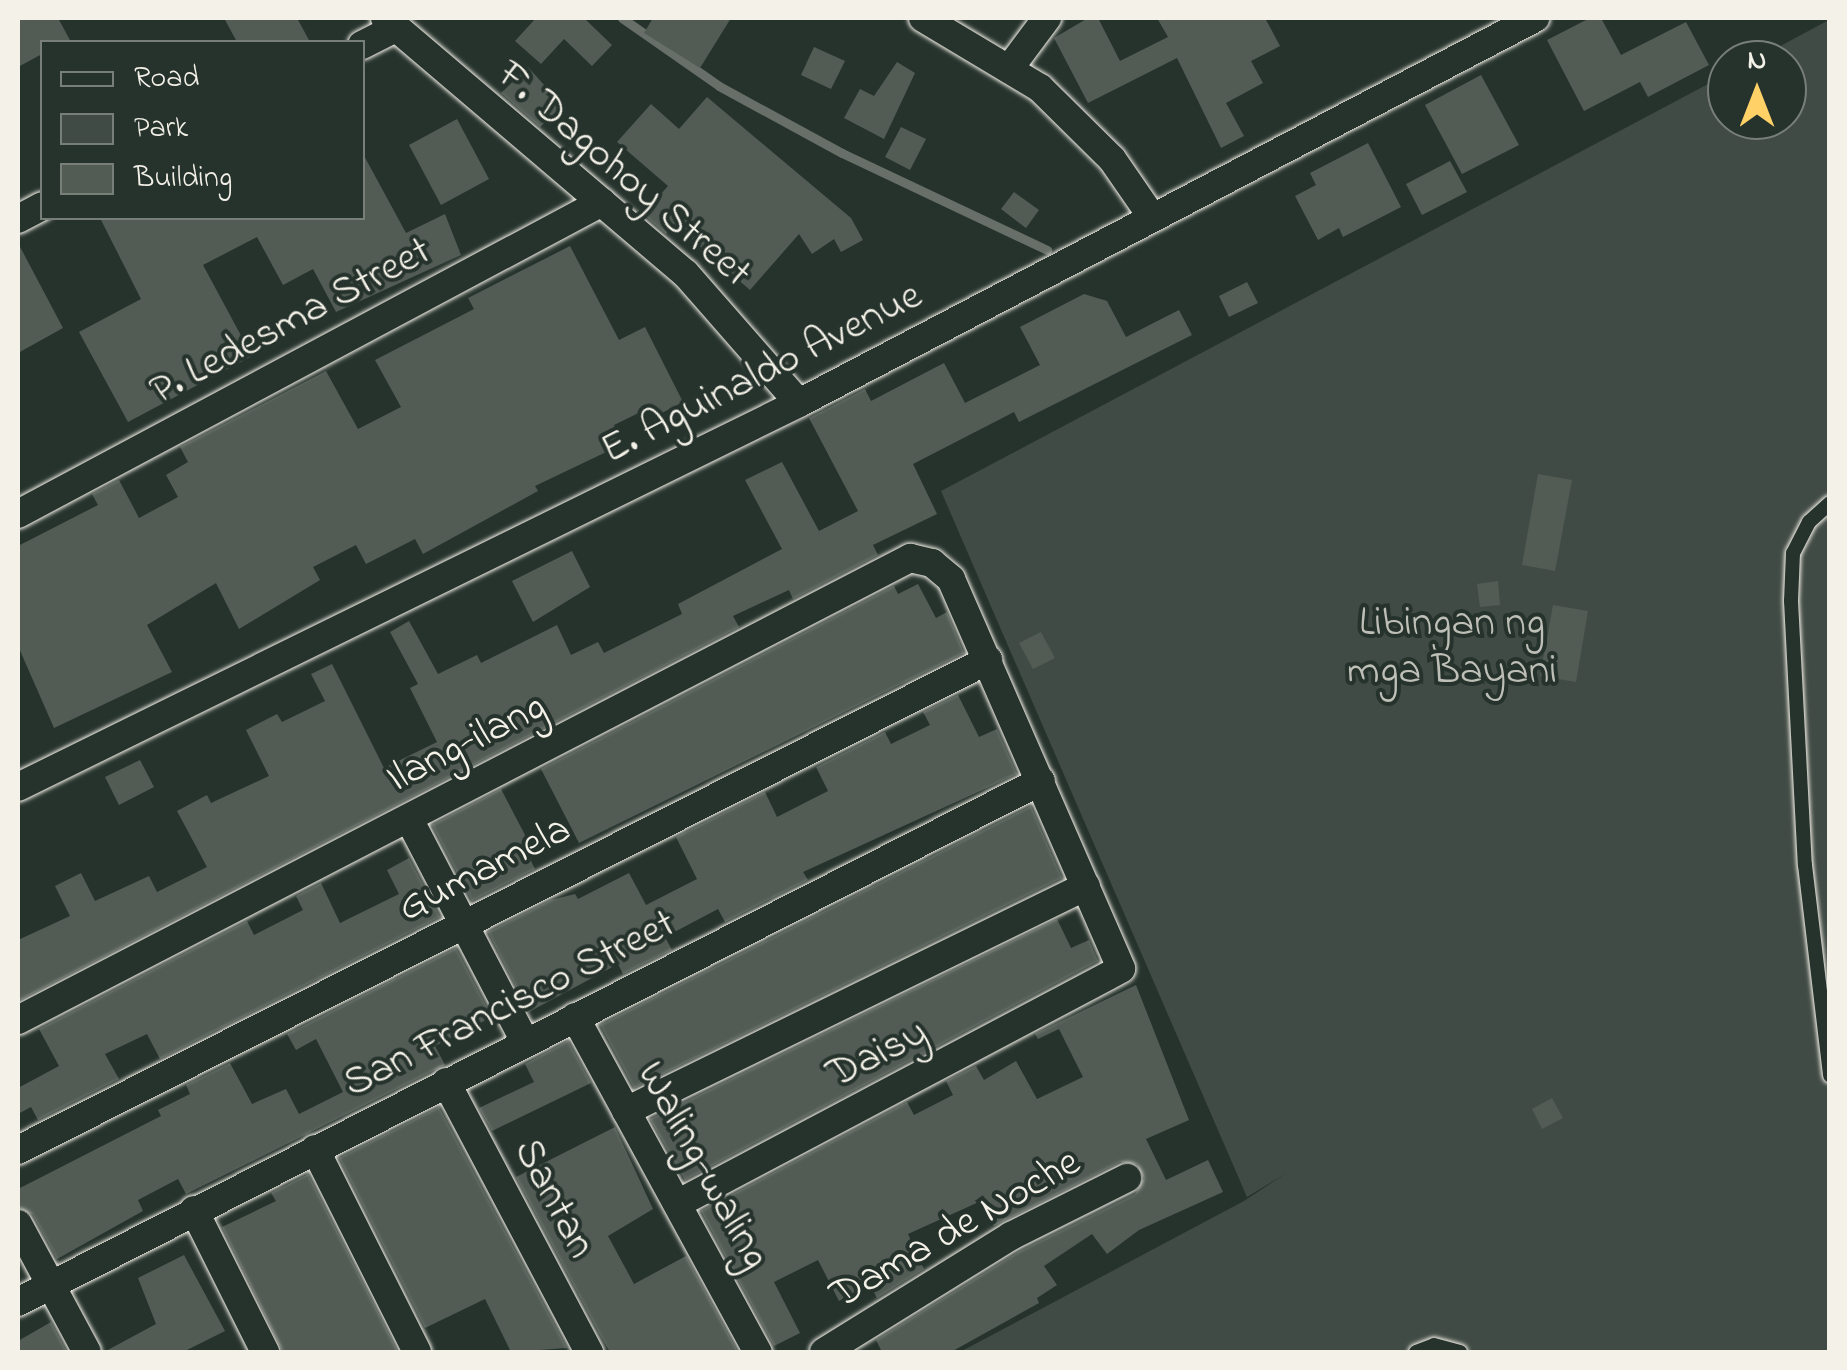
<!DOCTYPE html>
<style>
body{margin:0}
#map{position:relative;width:1847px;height:1370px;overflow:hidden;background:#26332d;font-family:"Indie Flower",sans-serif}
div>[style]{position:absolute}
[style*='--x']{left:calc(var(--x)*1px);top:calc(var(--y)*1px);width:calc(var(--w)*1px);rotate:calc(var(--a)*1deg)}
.green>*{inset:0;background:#414b45}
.stream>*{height:9px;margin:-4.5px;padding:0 4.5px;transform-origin:4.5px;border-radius:4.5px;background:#676f68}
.building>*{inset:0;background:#525c55}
.roads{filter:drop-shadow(0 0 2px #f4f1e8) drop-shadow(0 0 2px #f4f1e8)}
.lane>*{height:14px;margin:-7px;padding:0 7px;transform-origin:7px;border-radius:7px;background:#26332d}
.street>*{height:28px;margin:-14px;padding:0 14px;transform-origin:14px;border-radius:14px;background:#26332d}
span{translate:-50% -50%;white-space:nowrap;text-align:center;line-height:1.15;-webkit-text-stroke:8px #26332d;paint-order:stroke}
.street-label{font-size:42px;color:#f4f1e8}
.park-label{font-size:42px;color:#bebfb7}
.frame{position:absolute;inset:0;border:20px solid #f4f1e8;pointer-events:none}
.legend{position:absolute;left:40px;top:40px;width:325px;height:180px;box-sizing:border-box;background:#26332d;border:2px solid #787f78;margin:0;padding:12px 18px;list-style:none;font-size:30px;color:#f4f1e8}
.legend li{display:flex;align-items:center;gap:20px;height:50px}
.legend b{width:50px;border:2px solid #787f78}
.north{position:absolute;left:1707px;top:40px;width:100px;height:100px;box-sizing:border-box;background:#26332d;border:2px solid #787f78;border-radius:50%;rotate:0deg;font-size:28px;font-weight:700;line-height:40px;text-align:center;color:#f4f1e8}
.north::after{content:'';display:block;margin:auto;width:35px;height:45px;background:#ffd166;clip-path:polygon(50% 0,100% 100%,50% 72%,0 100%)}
</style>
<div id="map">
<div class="green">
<i style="clip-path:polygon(1829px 20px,1829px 1352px,960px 1352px,1244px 1201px,1288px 1172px,1247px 1197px,941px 491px,1727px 74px,1727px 120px,1787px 120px,1787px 60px,1754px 60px)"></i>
</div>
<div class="stream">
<i style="--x:622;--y:18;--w:118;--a:35"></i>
<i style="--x:719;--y:86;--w:140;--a:28.6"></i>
<i style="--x:842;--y:153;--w:227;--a:25.3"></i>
</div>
<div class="building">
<i style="clip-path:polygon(18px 18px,58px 18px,71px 42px,42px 42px,42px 54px,18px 67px)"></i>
<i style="clip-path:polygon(224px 18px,297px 18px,310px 42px,237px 42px)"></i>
<i style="clip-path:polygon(536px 18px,584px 18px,612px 45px,592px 66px,564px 39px,541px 64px,515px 41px)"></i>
<i style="clip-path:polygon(653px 18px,731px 18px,700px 68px,644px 33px)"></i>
<i style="clip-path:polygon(1088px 18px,1098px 18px,1120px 61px,1168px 37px,1157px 18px,1265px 18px,1280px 46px,1251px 61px,1263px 83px,1226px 103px,1244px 136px,1221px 148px,1177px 58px,1088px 103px,1054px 38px)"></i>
<i style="clip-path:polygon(1590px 18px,1601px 18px,1621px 55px,1686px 22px,1709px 65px,1648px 97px,1640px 82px,1584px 111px,1547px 40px)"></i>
<i style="clip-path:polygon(814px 47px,845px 61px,831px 89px,801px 75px)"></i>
<i style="clip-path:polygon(897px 62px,915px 73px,884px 139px,844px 118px,860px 89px,874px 96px)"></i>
<i style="clip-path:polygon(528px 67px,563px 106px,540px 127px,501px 93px)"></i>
<i style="clip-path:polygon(1481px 75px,1519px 145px,1462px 174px,1425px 105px)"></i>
<i style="clip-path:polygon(707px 97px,851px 218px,863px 240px,841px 252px,834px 239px,812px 254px,799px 234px,750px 290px,674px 224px,666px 234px,643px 214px,668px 186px,617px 142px,651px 104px,679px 129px)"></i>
<i style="clip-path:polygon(457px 119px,489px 179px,441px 205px,409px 145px)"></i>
<i style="clip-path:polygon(901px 127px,926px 139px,910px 170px,885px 157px)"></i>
<i style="clip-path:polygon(1368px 143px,1401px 207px,1343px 237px,1339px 228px,1318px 240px,1295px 196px,1316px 185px,1310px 173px)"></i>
<i style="clip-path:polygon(362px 152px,406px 233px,445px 214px,461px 255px,336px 312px,313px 269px,283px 285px,257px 237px,203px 265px,252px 356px,128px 422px,79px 332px,141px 299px,100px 218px,362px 218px)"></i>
<i style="clip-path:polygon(1450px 161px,1467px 192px,1422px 215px,1406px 184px)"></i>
<i style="clip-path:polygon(1014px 192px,1039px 210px,1026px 228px,1001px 209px)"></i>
<i style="clip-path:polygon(18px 243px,63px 328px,18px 353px)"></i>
<i style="clip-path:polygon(570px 246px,619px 340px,645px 327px,683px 402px,658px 415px,653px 406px,614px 425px,623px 444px,535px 486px,538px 491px,423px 554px,415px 539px,366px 564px,356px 545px,313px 567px,320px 580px,239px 629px,216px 583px,147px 625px,172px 672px,54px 728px,18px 646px,18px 546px,98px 505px,92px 494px,119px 480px,139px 518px,178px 497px,166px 475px,188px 462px,180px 447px,326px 371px,358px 429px,401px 407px,375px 360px,474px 309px,468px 298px)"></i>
<i style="clip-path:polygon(1247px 282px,1258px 303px,1229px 317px,1219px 296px)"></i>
<i style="clip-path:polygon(1084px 294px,1107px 301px,1126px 337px,1179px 310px,1192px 335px,1019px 422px,1014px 412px,913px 464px,937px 514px,873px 545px,878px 555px,793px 599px,789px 590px,733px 616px,739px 627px,18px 1001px,18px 940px,70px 916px,55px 886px,81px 873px,95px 901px,149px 876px,157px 892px,207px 867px,177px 811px,207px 795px,211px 803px,269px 776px,246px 730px,277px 714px,282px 722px,325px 701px,311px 674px,332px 664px,384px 768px,437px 742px,410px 688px,418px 684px,390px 632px,409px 621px,438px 674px,477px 655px,481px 663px,557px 625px,571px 655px,598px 642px,604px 653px,682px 614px,678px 604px,782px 549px,745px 480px,782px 462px,819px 531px,858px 511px,809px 418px,865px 389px,871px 401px,944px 363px,965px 403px,1040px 365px,1020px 327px)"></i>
<i style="clip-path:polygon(1538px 474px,1572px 480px,1555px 571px,1522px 565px)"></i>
<i style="clip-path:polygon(572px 551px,590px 587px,533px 622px,512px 581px)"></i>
<i style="clip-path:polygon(1498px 581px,1500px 605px,1480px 607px,1477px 584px)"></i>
<i style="clip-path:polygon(918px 584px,936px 618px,947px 612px,964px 653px,579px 843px,541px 769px,894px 586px,898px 594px)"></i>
<i style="clip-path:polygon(1553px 605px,1588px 611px,1576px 682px,1540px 676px)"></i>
<i style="clip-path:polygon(1041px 632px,1055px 658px,1033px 669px,1019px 643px)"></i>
<i style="clip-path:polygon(958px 695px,979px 737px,997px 729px,1017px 774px,803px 872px,808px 880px,725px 922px,718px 909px,665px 937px,672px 950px,623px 974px,618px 964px,529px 1012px,488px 932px,551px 900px,575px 894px,578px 899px,629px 873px,646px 905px,697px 879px,676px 837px,765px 792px,777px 817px,828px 791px,816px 767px,885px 732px,891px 744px,930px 725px,923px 712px)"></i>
<i style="clip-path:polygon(140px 760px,154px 787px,119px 805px,105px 777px)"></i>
<i style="clip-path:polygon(501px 789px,536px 856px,530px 859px,535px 869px,472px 901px,432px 825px)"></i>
<i style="clip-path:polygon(1031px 806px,1062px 878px,634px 1088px,600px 1025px)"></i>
<i style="clip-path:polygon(409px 858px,440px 917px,160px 1059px,147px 1034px,105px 1054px,119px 1079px,38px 1120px,31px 1107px,18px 1114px,18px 1088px,59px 1066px,39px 1029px,247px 921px,254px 935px,303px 910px,296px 896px,321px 883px,340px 923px,399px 894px,387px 870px)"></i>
<i style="clip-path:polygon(1057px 919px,1071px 948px,1089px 940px,1098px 961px,685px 1180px,650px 1119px)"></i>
<i style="clip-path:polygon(456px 948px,492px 1017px,435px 1046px,445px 1065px,186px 1194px,178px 1179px,138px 1200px,143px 1211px,57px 1259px,33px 1215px,18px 1207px,18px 1189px,161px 1116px,158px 1110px,190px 1094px,186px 1085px,230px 1063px,252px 1104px,286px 1089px,299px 1114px,343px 1092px,316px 1039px,296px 1050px,287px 1034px)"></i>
<i style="clip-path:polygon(1136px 985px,1189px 1120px,1146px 1139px,1166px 1180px,1208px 1160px,1223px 1192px,1139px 1230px,1107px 1254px,1092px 1234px,1044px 1266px,1057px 1285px,1037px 1298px,1039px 1303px,951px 1352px,882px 1352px,876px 1340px,1020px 1251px,1135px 1194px,1144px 1178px,1137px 1164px,1120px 1162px,994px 1226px,981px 1201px,908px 1234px,924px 1269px,877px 1298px,870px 1285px,839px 1301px,818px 1260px,774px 1282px,800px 1333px,774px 1346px,701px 1211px,907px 1102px,914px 1115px,953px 1095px,946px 1081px,976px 1066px,984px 1080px,1016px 1061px,1037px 1099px,1083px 1077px,1059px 1029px,1038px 1039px,1035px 1034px)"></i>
<i style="clip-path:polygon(568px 1041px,591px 1083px,492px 1131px,479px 1108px,534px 1082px,525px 1064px)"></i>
<i style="clip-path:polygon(1552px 1098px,1563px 1118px,1542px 1129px,1532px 1109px)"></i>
<i style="clip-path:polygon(439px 1107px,567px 1348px,511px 1352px,485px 1299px,425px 1328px,339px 1158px)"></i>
<i style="clip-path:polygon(615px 1127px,653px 1209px,608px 1236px,634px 1284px,686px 1256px,738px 1352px,610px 1352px,599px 1333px,516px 1177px)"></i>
<i style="clip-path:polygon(308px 1174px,398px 1352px,283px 1352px,222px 1227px,276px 1201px,271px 1193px)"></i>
<i style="clip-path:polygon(184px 1255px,225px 1331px,183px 1352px,104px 1352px,156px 1324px,138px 1278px)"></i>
<i style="clip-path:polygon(51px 1322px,67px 1352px,18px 1352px,18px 1341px)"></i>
</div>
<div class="roads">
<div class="lane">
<i style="--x:1830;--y:503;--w:28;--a:138"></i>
<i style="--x:1809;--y:522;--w:35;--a:117"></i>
<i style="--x:1793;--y:553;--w:48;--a:92.4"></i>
<i style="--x:1791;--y:601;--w:264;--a:87"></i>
<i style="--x:1805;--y:865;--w:212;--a:83.2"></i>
<i style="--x:1416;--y:1352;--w:19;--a:-21"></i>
<i style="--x:1434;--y:1345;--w:27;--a:15"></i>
</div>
<div class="street">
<i style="--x:385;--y:18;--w:395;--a:40.4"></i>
<i style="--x:686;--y:274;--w:171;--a:48.8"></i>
<i style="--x:923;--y:18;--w:136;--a:30.9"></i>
<i style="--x:1040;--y:88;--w:101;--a:44.6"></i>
<i style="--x:1112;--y:159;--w:70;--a:55.4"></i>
<i style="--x:362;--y:45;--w:36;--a:-27"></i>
<i style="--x:1009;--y:69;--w:64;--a:-53.3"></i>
<i style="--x:18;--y:219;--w:27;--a:-28"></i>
<i style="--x:18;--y:514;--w:662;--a:-28.11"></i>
<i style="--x:18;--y:787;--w:870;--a:-26.18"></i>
<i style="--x:799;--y:403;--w:831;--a:-27.61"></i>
<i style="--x:409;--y:819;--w:251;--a:62.5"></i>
<i style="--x:575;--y:1017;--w:382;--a:61.4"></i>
<i style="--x:18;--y:1020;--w:1005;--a:-27.38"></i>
<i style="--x:910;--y:558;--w:23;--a:13"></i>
<i style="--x:932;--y:563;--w:25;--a:40"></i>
<i style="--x:951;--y:579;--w:425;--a:66.4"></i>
<i style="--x:1121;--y:969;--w:502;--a:152.11"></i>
<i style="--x:446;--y:1082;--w:306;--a:62.1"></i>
<i style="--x:626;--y:1111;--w:512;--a:-26.06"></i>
<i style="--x:315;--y:1149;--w:227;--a:63.3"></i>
<i style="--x:18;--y:1150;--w:1087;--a:-26.8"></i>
<i style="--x:194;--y:1210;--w:159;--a:63.4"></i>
<i style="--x:18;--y:1224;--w:145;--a:61.7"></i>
<i style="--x:18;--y:1302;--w:1148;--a:-26.99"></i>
<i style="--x:824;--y:1352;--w:220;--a:-31.8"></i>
<i style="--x:1011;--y:1236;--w:130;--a:-26.6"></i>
</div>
</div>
<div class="street-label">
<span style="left:623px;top:175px;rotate:41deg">F. Dagohoy Street</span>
<span style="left:291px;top:322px;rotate:-28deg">P. Ledesma Street</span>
<span style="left:762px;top:374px;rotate:-27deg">E. Aguinaldo Avenue</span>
<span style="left:467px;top:744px;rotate:-27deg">Ilang-ilang</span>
<span style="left:485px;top:870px;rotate:-27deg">Gumamela</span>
<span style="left:510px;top:1005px;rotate:-27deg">San Francisco Street</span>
<span style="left:878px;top:1055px;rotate:-27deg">Daisy</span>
<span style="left:702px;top:1166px;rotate:61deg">Waling-waling</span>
<span style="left:553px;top:1199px;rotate:62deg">Santan</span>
<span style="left:956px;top:1230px;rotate:-30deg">Dama de Noche</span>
</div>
<div class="park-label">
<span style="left:1452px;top:648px">Libingan ng<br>mga Bayani</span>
</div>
<div class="frame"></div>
<ul class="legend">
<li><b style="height:12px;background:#26332d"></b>Road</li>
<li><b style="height:28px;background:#414b45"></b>Park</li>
<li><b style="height:28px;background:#525c55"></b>Building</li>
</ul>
<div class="north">N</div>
</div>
